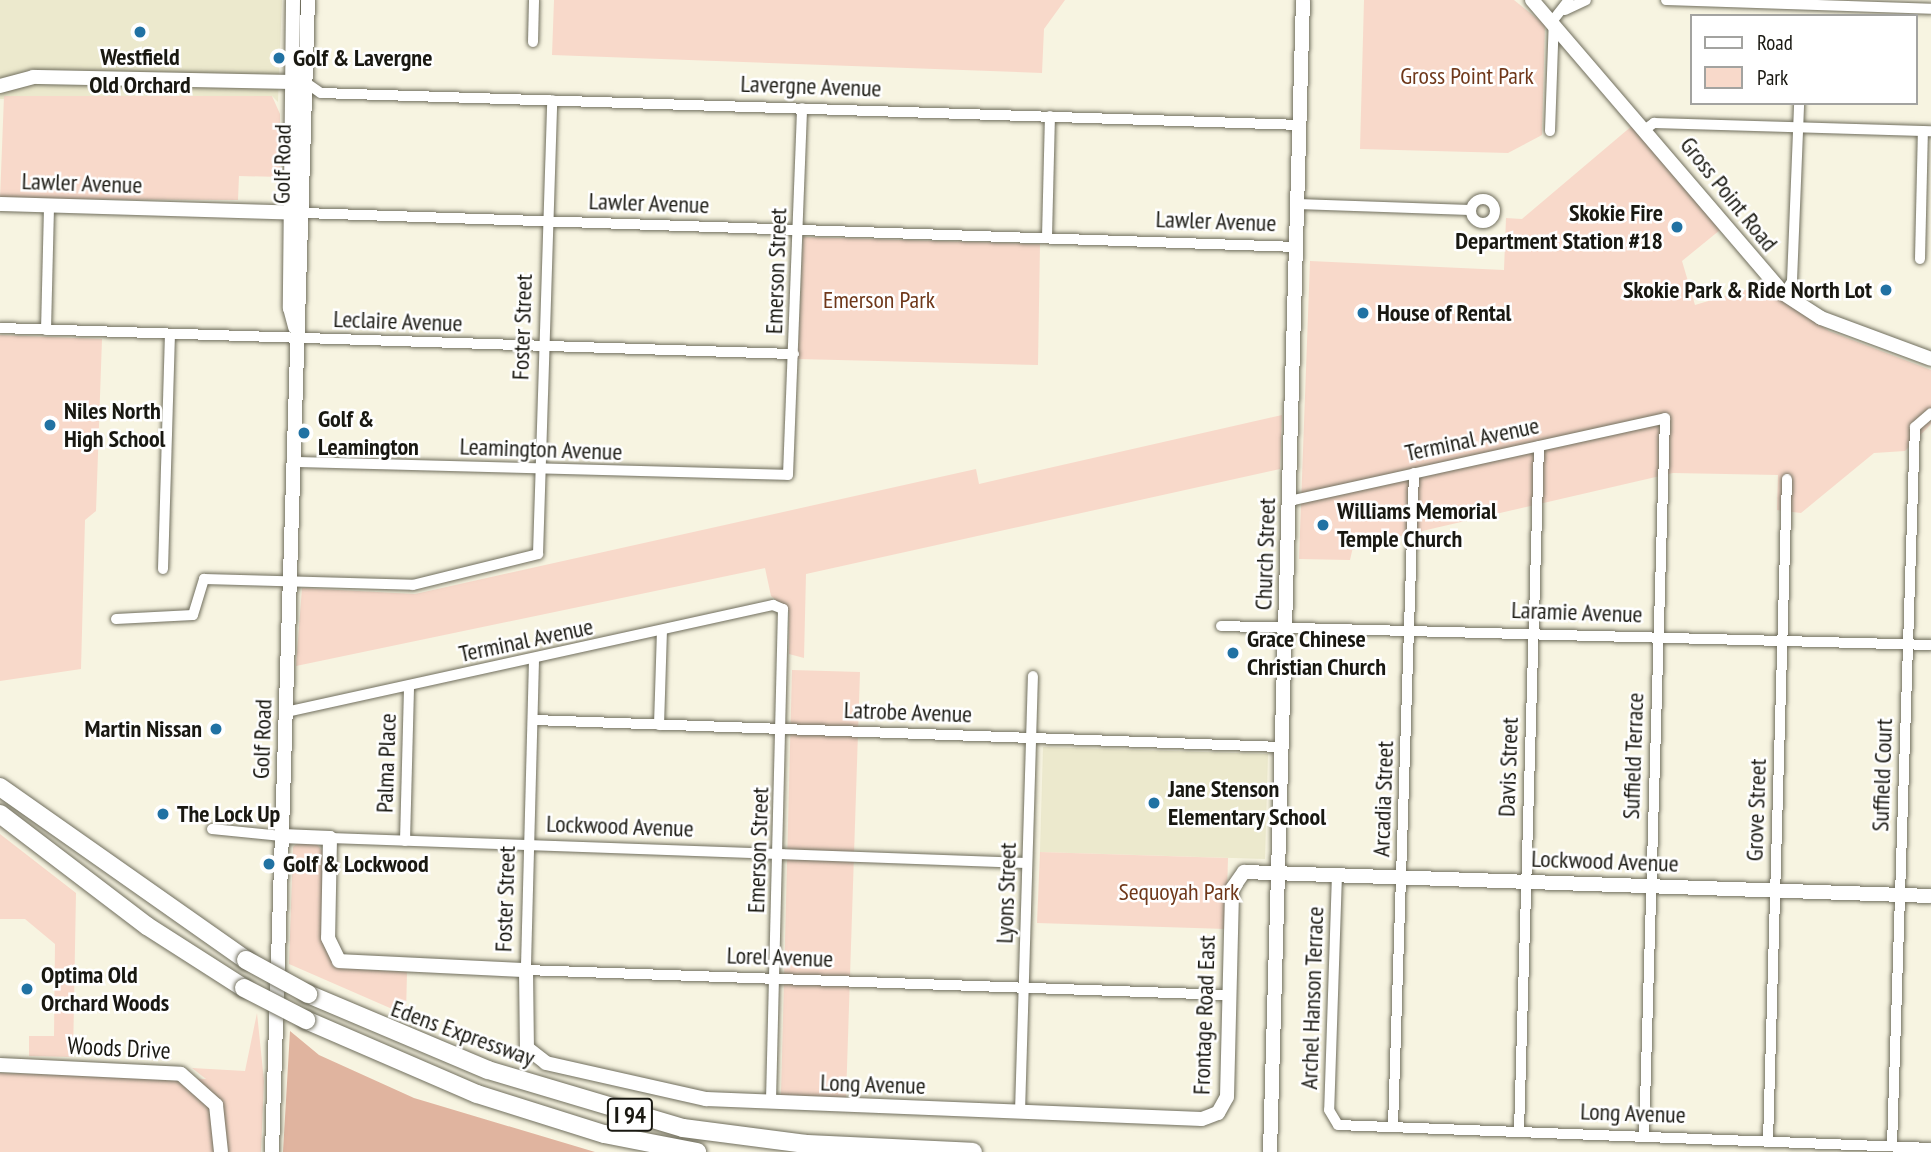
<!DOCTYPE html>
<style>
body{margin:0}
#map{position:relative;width:1931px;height:1152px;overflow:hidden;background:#f7f4e1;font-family:"PT Sans Narrow",sans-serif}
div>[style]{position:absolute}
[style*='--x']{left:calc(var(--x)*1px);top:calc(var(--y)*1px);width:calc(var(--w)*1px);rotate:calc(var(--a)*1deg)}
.built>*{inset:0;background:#ece9cd}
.green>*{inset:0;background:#f8d9ca}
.forest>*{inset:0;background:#e0b49f}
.roads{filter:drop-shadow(0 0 2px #706e5d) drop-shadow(0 0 2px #706e5d)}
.street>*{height:10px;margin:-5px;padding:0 5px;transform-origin:5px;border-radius:5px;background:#fff}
.street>.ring{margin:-5px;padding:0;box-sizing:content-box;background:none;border:10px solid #fff;border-radius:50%}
.secondary>*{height:14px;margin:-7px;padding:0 7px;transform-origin:7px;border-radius:7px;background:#fff}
.highway>*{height:18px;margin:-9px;padding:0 9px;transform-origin:9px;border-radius:9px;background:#fff}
.bridges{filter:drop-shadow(0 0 2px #706e5d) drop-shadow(0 0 2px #706e5d)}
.highway-bridge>*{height:18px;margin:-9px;padding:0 9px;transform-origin:9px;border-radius:9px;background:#fff}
.dots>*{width:19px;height:19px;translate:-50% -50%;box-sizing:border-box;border:4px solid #fff;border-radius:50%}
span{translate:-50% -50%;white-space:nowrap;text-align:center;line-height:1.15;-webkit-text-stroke:5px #fff;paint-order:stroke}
.shield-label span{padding:2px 5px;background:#fff;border:2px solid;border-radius:5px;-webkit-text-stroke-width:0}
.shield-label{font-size:23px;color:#191811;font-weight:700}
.poi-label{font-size:24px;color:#191811;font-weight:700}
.left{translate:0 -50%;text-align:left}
.right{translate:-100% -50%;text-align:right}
.park-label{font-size:24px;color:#6f381a}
.street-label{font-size:24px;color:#191811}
.legend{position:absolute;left:1690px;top:14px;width:228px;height:91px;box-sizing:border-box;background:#fff;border:2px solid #a3a3a0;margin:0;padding:9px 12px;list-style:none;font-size:21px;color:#191811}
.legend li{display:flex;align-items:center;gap:14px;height:35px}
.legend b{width:35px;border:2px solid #a3a3a0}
</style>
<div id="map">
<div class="built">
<i style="clip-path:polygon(0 0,282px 0,278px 102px,272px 96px,0 99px)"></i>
<i style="clip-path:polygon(1043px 747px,1268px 754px,1265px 859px,1040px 852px)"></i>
</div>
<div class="green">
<i style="clip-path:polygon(554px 0,1065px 0,1044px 29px,1042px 73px,552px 55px)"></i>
<i style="clip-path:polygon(1364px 0,1514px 0,1545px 25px,1542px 135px,1508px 153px,1360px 149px)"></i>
<i style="clip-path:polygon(4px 96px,272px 96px,280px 114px,280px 177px,239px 176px,238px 200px,0 199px)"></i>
<i style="clip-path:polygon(1633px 125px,1720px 230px,1682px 261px,1695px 305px,1762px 285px,1829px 331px,1931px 370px,1931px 424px,1905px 451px,1874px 453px,1801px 513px,1777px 510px,1778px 475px,1673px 473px,1353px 547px,1350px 560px,1299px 559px,1310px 261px,1504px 270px,1506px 218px,1522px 219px)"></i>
<i style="clip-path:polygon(803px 237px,1040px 244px,1038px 365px,798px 359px)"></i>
<i style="clip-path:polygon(0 335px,102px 339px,96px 511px,85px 520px,81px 669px,0 681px)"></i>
<i style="clip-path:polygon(1282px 415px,1280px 469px,806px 574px,804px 658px,789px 654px,789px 611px,771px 596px,765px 568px,296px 666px,302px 588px,415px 594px,976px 469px,979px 484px)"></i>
<i style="clip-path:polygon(792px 670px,860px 672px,846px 1098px,781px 1095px)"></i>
<i style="clip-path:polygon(0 834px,76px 893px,73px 1057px,29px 1056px,29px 1036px,54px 1036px,55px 944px,25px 919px,0 919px)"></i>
<i style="clip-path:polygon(299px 842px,316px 843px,323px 852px,330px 959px,341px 968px,407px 972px,406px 1015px,289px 964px,293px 847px)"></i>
<i style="clip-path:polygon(1040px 852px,1228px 858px,1226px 929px,1037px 923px)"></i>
<i style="clip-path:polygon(257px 1013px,264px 1081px,261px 1152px,0 1152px,0 1073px,206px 1079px,192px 1068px,245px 1071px)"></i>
</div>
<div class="forest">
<i style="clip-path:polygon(290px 1031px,319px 1055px,414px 1098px,595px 1152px,283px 1152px)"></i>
</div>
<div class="roads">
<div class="street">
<i style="--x:1666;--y:0;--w:265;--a:1.9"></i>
<i style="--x:1565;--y:10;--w:23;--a:-25"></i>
<i style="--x:533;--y:42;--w:42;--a:-88.6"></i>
<i style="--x:305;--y:82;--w:19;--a:35"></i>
<i style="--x:321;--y:93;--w:979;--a:1.87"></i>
<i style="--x:1647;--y:128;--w:9;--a:-36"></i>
<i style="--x:1654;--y:123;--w:277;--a:1.7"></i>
<i style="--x:1550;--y:131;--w:112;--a:-88"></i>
<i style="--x:1554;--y:19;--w:24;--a:-52"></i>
<i class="ring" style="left:1471px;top:199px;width:14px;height:14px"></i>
<i style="--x:1297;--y:204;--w:173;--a:2"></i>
<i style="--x:304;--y:213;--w:993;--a:1.96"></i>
<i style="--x:1047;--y:237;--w:121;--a:-88.6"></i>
<i style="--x:1920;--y:259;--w:128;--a:-88.7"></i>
<i style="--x:1784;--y:294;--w:15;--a:-58"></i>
<i style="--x:1792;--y:281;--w:178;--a:-87.7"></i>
<i style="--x:0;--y:328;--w:794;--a:1.88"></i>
<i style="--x:46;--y:330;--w:125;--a:-88.6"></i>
<i style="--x:293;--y:462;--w:495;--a:1.5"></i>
<i style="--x:788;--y:475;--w:367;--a:-87.8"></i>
<i style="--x:1289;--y:501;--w:385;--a:-12.4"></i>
<i style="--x:1665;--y:418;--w:719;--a:91.67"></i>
<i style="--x:163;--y:569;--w:235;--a:-88.3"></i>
<i style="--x:116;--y:619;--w:77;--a:-3"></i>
<i style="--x:193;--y:615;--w:38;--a:-73"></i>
<i style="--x:204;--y:579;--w:209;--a:1.6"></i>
<i style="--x:413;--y:585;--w:129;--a:-13.9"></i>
<i style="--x:538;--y:554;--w:454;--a:-88.2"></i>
<i style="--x:1221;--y:626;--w:710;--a:1.53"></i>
<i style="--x:534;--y:660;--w:310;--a:91.5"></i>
<i style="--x:526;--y:970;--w:703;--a:2.04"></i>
<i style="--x:286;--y:712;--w:499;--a:-12.4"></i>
<i style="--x:773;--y:605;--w:11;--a:22"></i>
<i style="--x:783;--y:609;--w:494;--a:91.4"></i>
<i style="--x:534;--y:720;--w:748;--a:2.07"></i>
<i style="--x:659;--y:725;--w:93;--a:-88.2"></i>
<i style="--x:212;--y:829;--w:70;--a:5.7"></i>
<i style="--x:330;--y:838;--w:697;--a:2.05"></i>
<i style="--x:405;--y:841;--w:154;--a:-88.5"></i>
<i style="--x:1337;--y:874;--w:236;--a:91.9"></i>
<i style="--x:1329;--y:1110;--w:17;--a:59"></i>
<i style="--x:1338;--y:1125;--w:593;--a:2.22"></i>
<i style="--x:1020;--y:1112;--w:436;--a:-88.3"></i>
<i style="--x:1393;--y:1126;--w:653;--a:-88.16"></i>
<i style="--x:1519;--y:1132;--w:686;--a:-88.33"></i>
<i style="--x:1768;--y:1142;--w:663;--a:-88.36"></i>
<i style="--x:1892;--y:1146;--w:719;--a:-88.17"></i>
<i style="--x:1915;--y:427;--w:21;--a:-41"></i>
</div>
<div class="secondary">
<i style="--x:293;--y:0;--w:308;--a:90.6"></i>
<i style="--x:290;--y:308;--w:20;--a:75"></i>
<i style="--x:1532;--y:0;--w:387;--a:49.4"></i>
<i style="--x:1784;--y:294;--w:44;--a:33"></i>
<i style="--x:1821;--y:318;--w:117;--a:20.4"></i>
<i style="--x:0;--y:86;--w:34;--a:-15"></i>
<i style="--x:33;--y:77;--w:265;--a:1.1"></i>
<i style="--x:0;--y:204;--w:299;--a:1.7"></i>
<i style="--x:282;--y:836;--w:48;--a:2.4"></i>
<i style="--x:330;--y:838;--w:100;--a:91.1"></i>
<i style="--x:328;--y:938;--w:25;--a:64"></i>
<i style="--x:339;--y:961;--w:187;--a:2.8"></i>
<i style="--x:526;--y:970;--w:78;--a:89.3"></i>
<i style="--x:527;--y:1048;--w:24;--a:38"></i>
<i style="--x:546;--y:1063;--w:164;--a:12.7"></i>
<i style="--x:706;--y:1099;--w:496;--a:2.3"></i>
<i style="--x:1202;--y:1119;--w:17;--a:-21"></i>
<i style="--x:1218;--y:1113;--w:18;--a:-61"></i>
<i style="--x:1227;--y:1097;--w:208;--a:-88.6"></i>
<i style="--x:1232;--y:889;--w:21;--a:-55"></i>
<i style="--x:1244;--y:872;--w:687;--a:2"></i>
<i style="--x:0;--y:1065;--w:181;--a:2.8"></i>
<i style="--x:181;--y:1074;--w:47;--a:41.5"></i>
<i style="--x:216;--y:1105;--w:47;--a:83.9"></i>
<i style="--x:272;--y:1152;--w:1153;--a:-88.21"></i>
<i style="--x:1270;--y:1152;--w:1152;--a:-88.36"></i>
</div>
<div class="highway">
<i style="--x:0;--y:787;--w:301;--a:35.1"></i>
<i style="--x:0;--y:814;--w:185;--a:37.3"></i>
<i style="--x:147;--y:926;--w:115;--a:32.6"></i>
<i style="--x:308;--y:994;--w:195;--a:22.9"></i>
<i style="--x:488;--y:1070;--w:203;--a:16.6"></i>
<i style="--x:683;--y:1128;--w:124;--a:7.4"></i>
<i style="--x:806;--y:1144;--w:167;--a:2.7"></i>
<i style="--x:306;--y:1020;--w:186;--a:23.4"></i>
<i style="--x:477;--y:1094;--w:133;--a:17.5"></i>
<i style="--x:604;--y:1134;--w:95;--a:11"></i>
</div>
</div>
<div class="bridges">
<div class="highway-bridge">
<i style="--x:246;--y:960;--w:71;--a:28.7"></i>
<i style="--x:244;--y:988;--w:70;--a:27.3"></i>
</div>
</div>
<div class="dots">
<i style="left:140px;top:32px;background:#2172a3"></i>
<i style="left:279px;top:58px;background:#2172a3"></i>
<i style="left:1677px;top:227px;background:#2172a3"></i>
<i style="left:1886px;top:290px;background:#2172a3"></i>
<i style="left:1363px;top:313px;background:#2172a3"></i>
<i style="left:50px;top:425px;background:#2172a3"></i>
<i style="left:304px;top:433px;background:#2172a3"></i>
<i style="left:1323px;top:525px;background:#2172a3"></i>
<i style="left:1233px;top:653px;background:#2172a3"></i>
<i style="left:216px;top:729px;background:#2172a3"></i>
<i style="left:1154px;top:803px;background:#2172a3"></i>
<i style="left:163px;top:814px;background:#2172a3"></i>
<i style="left:269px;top:864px;background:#2172a3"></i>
<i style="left:27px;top:989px;background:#2172a3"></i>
</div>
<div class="shield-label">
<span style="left:630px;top:1115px">I 94</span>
</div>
<div class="poi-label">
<span style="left:140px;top:71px">Westfield<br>Old Orchard</span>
<span class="left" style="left:293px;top:58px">Golf &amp; Lavergne</span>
<span class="right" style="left:1663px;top:227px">Skokie Fire<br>Department Station #18</span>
<span class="right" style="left:1872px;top:290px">Skokie Park &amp; Ride North Lot</span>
<span class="left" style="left:1377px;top:313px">House of Rental</span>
<span class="left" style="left:64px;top:425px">Niles North<br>High School</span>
<span class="left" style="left:318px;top:433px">Golf &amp;<br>Leamington</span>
<span class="left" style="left:1337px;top:525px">Williams Memorial<br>Temple Church</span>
<span class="left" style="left:1247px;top:653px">Grace Chinese<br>Christian Church</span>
<span class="right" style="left:202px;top:729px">Martin Nissan</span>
<span class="left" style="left:1168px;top:803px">Jane Stenson<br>Elementary School</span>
<span class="left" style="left:177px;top:814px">The Lock Up</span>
<span class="left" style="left:283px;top:864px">Golf &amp; Lockwood</span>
<span class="left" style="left:41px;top:989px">Optima Old<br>Orchard Woods</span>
</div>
<div class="park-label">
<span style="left:1467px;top:76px">Gross Point Park</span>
<span style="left:879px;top:300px">Emerson Park</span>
<span style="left:1179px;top:892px">Sequoyah Park</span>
</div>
<div class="street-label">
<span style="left:811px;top:86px;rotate:2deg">Lavergne Avenue</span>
<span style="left:282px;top:164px;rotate:-89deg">Golf Road</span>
<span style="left:82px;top:183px;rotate:2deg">Lawler Avenue</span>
<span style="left:1729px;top:194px;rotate:51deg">Gross Point Road</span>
<span style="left:649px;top:203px;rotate:2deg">Lawler Avenue</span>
<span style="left:1216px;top:221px;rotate:2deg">Lawler Avenue</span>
<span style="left:776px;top:271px;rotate:-88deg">Emerson Street</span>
<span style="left:398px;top:321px;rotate:2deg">Leclaire Avenue</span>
<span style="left:522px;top:327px;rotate:-88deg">Foster Street</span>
<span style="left:1472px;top:439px;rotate:-12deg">Terminal Avenue</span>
<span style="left:541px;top:449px;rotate:2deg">Leamington Avenue</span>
<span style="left:1265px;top:554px;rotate:-88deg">Church Street</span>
<span style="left:1577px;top:612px;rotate:2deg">Laramie Avenue</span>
<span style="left:526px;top:640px;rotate:-12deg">Terminal Avenue</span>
<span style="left:908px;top:712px;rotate:2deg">Latrobe Avenue</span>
<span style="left:262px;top:739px;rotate:-88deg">Golf Road</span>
<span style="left:1633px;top:756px;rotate:-88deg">Suffield Terrace</span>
<span style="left:386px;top:763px;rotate:-88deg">Palma Place</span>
<span style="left:1508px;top:767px;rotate:-88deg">Davis Street</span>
<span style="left:1882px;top:775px;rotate:-88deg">Suffield Court</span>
<span style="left:1383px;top:799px;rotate:-88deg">Arcadia Street</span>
<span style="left:1756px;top:810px;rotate:-88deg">Grove Street</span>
<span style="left:620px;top:826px;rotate:2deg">Lockwood Avenue</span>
<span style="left:758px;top:850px;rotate:-88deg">Emerson Street</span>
<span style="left:1605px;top:861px;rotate:2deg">Lockwood Avenue</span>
<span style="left:1006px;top:893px;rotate:-88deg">Lyons Street</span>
<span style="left:505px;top:899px;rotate:-88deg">Foster Street</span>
<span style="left:780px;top:957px;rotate:2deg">Lorel Avenue</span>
<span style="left:1312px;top:998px;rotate:-88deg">Archel Hanson Terrace</span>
<span style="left:1204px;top:1015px;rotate:-88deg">Frontage Road East</span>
<span style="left:463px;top:1033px;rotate:20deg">Edens Expressway</span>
<span style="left:119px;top:1048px;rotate:3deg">Woods Drive</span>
<span style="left:873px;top:1084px;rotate:2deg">Long Avenue</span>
<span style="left:1633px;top:1113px;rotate:2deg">Long Avenue</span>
</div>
<ul class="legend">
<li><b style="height:9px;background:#fff"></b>Road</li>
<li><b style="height:19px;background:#f8d9ca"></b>Park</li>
</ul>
</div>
